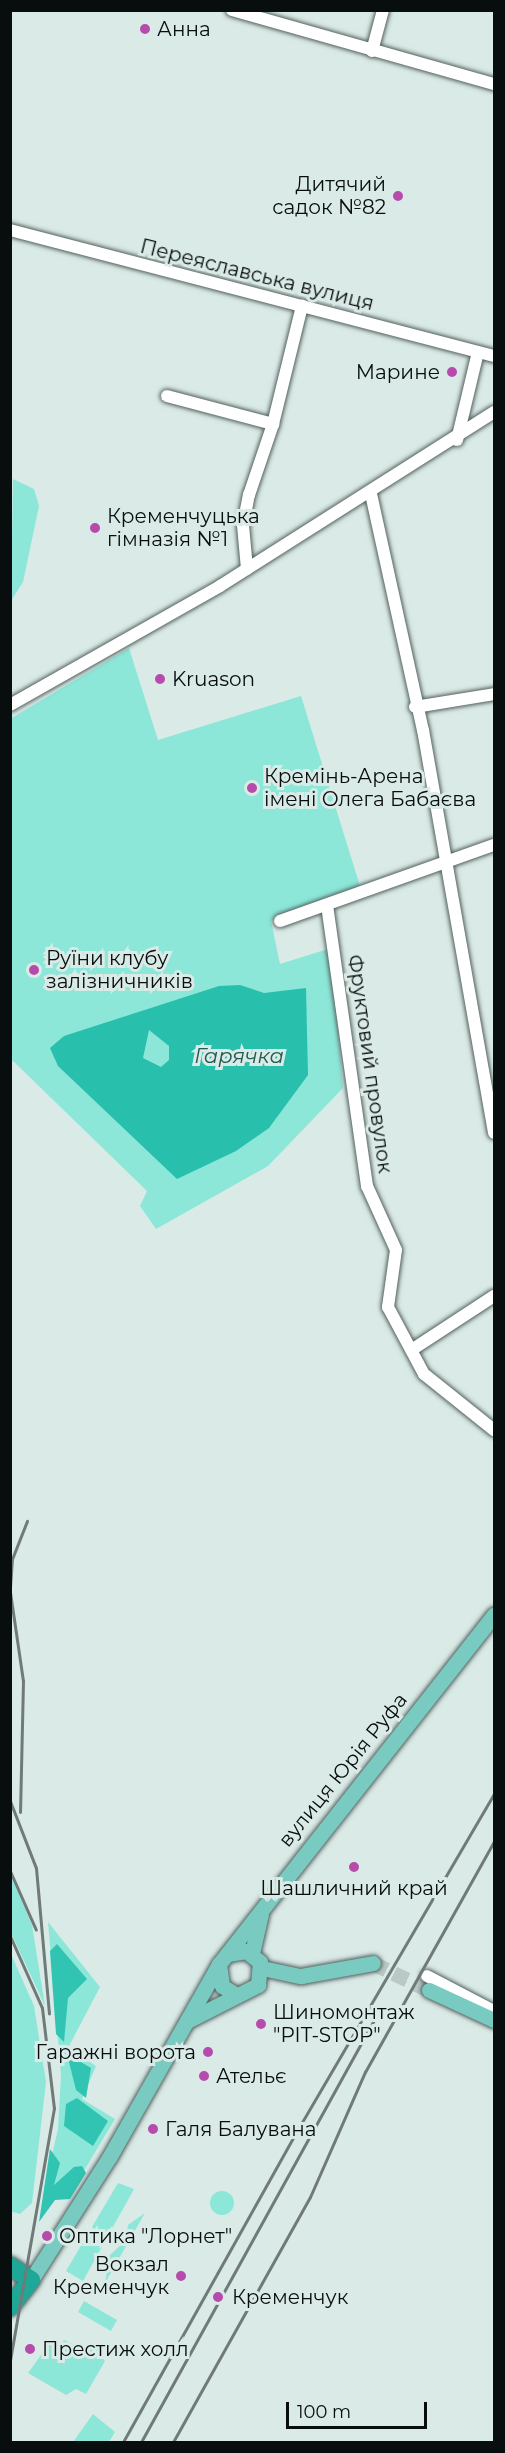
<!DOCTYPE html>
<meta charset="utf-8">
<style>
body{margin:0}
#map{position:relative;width:505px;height:2453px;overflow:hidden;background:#daeae7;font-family:Montserrat,sans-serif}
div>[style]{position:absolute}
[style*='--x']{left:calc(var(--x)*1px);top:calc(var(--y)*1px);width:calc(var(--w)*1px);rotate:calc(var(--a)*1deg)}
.green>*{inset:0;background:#8ce7d8}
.round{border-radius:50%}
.forest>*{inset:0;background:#32c4b2}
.water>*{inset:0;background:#28bfac}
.major-tunnel>*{height:15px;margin-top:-7.5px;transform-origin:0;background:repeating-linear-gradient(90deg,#bac9c6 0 15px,transparent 0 23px)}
.roads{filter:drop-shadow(0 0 2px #53615e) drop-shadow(0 0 2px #53615e)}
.minor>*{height:12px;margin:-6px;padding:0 6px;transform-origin:6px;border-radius:6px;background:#fff}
.major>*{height:15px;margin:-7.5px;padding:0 7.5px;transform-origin:7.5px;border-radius:7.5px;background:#79cac1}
.highway>*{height:18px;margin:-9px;padding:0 9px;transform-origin:9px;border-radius:9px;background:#1fa797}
.rail>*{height:3px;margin:-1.5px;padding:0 1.5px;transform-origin:1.5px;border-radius:1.5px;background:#707b79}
.dots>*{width:16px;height:16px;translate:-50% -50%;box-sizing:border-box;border:3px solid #daeae7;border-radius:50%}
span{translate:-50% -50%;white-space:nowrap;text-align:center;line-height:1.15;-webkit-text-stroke:6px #daeae7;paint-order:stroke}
.poi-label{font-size:20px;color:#080e0d}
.left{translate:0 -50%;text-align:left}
.right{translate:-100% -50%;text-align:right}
.street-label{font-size:20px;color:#080e0d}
.water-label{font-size:21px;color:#225b52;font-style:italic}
.frame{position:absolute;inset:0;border:12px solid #080e0d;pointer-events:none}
.scale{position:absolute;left:286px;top:2402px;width:141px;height:27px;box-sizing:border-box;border:3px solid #080e0d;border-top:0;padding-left:8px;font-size:18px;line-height:21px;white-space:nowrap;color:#080e0d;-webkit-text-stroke:4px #daeae7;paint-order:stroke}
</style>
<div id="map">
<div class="green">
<i style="clip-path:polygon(13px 479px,34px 489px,39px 506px,23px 582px,11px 601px)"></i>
<i style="clip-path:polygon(129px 648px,158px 740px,301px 696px,360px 886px,271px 921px,280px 964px,331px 948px,343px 1088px,268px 1166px,156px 1229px,140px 1206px,147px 1191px,11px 1059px,10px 719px)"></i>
<i style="clip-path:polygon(11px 1876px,32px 1925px,45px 2006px,11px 1933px)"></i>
<i style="clip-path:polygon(48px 1922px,100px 1987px,68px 2048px,96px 2066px,82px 2099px,115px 2119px,67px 2199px,44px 2189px,58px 2129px,61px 2075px)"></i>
<i style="clip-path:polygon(11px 1954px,34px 2006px,46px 2082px,32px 2203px,20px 2214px,10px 2211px)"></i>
<i style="clip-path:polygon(118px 2183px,134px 2189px,83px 2281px,66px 2271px)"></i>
<i class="round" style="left:210px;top:2191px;width:24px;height:24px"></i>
<i style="clip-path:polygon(145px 2213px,105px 2283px,110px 2255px,125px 2241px,128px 2225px)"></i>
<i style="clip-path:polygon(84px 2301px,117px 2320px,111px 2331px,78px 2312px)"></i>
<i style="clip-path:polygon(64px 2340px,89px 2352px,93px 2344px,105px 2361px,86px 2394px,76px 2389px,66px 2395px,28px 2373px,49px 2344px,58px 2349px)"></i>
<i style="clip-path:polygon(93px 2414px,115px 2432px,109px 2442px,73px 2442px)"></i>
</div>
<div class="forest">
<i style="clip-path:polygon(57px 1944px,87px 1979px,68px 1998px,64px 2042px,56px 2034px,50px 1951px)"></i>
<i style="clip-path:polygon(67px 2054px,91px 2068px,86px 2098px,76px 2090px)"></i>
<i style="clip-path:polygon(77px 2098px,108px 2121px,93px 2146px,64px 2126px,66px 2104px)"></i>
<i style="clip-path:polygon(50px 2149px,60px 2163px,54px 2185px,74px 2167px,82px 2166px,86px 2173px,70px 2199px,55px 2200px,39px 2222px)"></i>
</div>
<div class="water">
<i style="clip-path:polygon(evenodd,240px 985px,264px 993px,306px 988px,308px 1075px,269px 1128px,236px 1151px,177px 1179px,58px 1066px,50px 1048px,64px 1036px,219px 986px,240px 985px,149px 1030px,169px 1046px,169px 1060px,161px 1067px,143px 1058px,149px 1030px)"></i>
</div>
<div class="major-tunnel">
<i style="--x:373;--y:1963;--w:62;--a:25.7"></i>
</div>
<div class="roads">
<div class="minor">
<i style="--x:232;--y:10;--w:272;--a:15.8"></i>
<i style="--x:372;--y:51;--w:42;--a:-75"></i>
<i style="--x:10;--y:230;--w:500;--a:14.59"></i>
<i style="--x:167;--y:396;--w:110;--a:14.8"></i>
<i style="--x:457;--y:440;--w:90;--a:-76.6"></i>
<i style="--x:371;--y:494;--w:242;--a:77.6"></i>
<i style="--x:423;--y:730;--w:409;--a:80"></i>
<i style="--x:247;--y:569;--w:44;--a:-95.2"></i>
<i style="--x:243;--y:525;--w:31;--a:-79"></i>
<i style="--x:249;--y:495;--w:75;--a:-71.3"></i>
<i style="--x:273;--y:424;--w:122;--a:-76.2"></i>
<i style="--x:10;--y:705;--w:241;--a:-29.5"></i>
<i style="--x:220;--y:586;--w:325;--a:-32.4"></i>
<i style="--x:415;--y:707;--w:80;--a:-9.3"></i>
<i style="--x:327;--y:905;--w:284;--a:81.9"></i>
<i style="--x:367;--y:1186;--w:70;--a:65.6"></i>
<i style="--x:396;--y:1250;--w:58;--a:98"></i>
<i style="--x:388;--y:1307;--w:76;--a:61.8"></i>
<i style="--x:424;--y:1374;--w:90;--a:38.7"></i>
<i style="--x:280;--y:921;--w:227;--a:-19.6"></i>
<i style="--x:413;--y:1349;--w:97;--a:-33.2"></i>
<i style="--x:427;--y:1976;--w:76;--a:27.6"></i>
</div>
<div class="major">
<i style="--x:252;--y:1953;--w:40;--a:-77"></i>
<i style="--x:227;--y:1954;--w:432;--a:-51.8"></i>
<i style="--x:262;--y:1968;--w:40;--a:12"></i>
<i style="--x:301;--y:1976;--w:73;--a:-10.2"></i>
<i style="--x:429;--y:1990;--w:72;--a:24.8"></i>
<i style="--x:187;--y:2021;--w:80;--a:-26.9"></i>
<i style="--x:258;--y:1985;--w:23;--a:-85"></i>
<i style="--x:260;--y:1962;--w:18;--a:-142"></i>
<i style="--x:246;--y:1951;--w:19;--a:171"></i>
<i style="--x:227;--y:1954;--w:13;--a:129"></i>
<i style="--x:219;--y:1964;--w:22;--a:82"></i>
<i style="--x:222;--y:1986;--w:15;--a:32"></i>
<i style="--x:31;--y:2280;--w:147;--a:-57.5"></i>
<i style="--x:110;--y:2156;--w:221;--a:-60.4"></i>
</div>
<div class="highway">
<i style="--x:10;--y:2266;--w:25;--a:34"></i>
<i style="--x:31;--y:2280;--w:34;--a:128"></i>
</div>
</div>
<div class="rail">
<i style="--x:10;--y:1587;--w:28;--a:-86"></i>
<i style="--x:12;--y:1559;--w:41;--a:-68.5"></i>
<i style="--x:10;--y:1592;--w:90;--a:81.7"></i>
<i style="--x:23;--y:1681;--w:131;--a:91.3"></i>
<i style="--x:10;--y:1801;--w:72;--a:68.8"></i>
<i style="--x:36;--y:1868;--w:146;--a:84.9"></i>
<i style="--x:10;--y:1871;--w:64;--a:66.2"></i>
<i style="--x:10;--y:1936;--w:79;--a:66"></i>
<i style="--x:42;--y:2008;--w:101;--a:83.2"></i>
<i style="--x:54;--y:2108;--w:257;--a:99.9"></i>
<i style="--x:123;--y:2442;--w:359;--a:-60.8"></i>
<i style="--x:298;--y:2129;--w:388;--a:-59.7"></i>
<i style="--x:141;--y:2442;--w:482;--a:-61.1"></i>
<i style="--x:173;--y:2442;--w:281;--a:-60.8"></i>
<i style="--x:310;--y:2197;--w:137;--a:-66.3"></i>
<i style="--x:365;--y:2072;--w:265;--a:-60.8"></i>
</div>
<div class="dots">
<i style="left:145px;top:29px;background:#b74bab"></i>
<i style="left:398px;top:196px;background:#b74bab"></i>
<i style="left:452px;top:372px;background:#b74bab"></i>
<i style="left:95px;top:528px;background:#b74bab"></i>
<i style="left:160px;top:679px;background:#b74bab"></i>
<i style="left:252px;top:788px;background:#b74bab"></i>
<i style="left:34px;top:970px;background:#b74bab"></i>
<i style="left:354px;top:1867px;background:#b74bab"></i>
<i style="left:261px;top:2024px;background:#b74bab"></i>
<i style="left:208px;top:2052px;background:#b74bab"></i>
<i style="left:204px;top:2076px;background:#b74bab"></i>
<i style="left:153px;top:2129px;background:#b74bab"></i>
<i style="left:47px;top:2236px;background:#b74bab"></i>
<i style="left:181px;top:2276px;background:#b74bab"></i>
<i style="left:218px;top:2297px;background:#b74bab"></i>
<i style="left:30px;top:2349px;background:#b74bab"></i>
</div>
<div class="poi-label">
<span class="left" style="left:157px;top:29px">Анна</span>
<span class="right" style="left:386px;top:196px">Дитячий<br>садок №82</span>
<span class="right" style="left:440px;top:372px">Марине</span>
<span class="left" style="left:107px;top:528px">Кременчуцька<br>гімназія №1</span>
<span class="left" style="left:172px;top:679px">Kruason</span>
<span class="left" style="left:264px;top:788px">Кремінь-Арена<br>імені Олега Бабаєва</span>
<span class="left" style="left:46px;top:970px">Руїни клубу<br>залізничників</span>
<span style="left:354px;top:1888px">Шашличний край</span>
<span class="left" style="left:273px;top:2024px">Шиномонтаж<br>"PIT-STOP"</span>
<span class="right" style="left:196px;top:2052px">Гаражні ворота</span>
<span class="left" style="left:216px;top:2076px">Ательє</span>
<span class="left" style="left:165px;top:2129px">Галя Балувана</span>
<span class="left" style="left:59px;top:2236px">Оптика "Лорнет"</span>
<span class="right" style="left:169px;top:2276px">Вокзал<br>Кременчук</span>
<span class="left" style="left:232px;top:2297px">Кременчук</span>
<span class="left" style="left:42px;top:2349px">Престиж холл</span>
</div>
<div class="street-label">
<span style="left:257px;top:275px;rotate:14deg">Переяславська вулиця</span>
<span style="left:370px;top:1064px;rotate:82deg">Фруктовий провулок</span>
<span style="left:343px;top:1770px;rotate:-51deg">вулиця Юрія Руфа</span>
</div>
<div class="water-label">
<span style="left:239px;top:1056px">Гарячка</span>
</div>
<div class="frame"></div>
<div class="scale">100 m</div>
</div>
